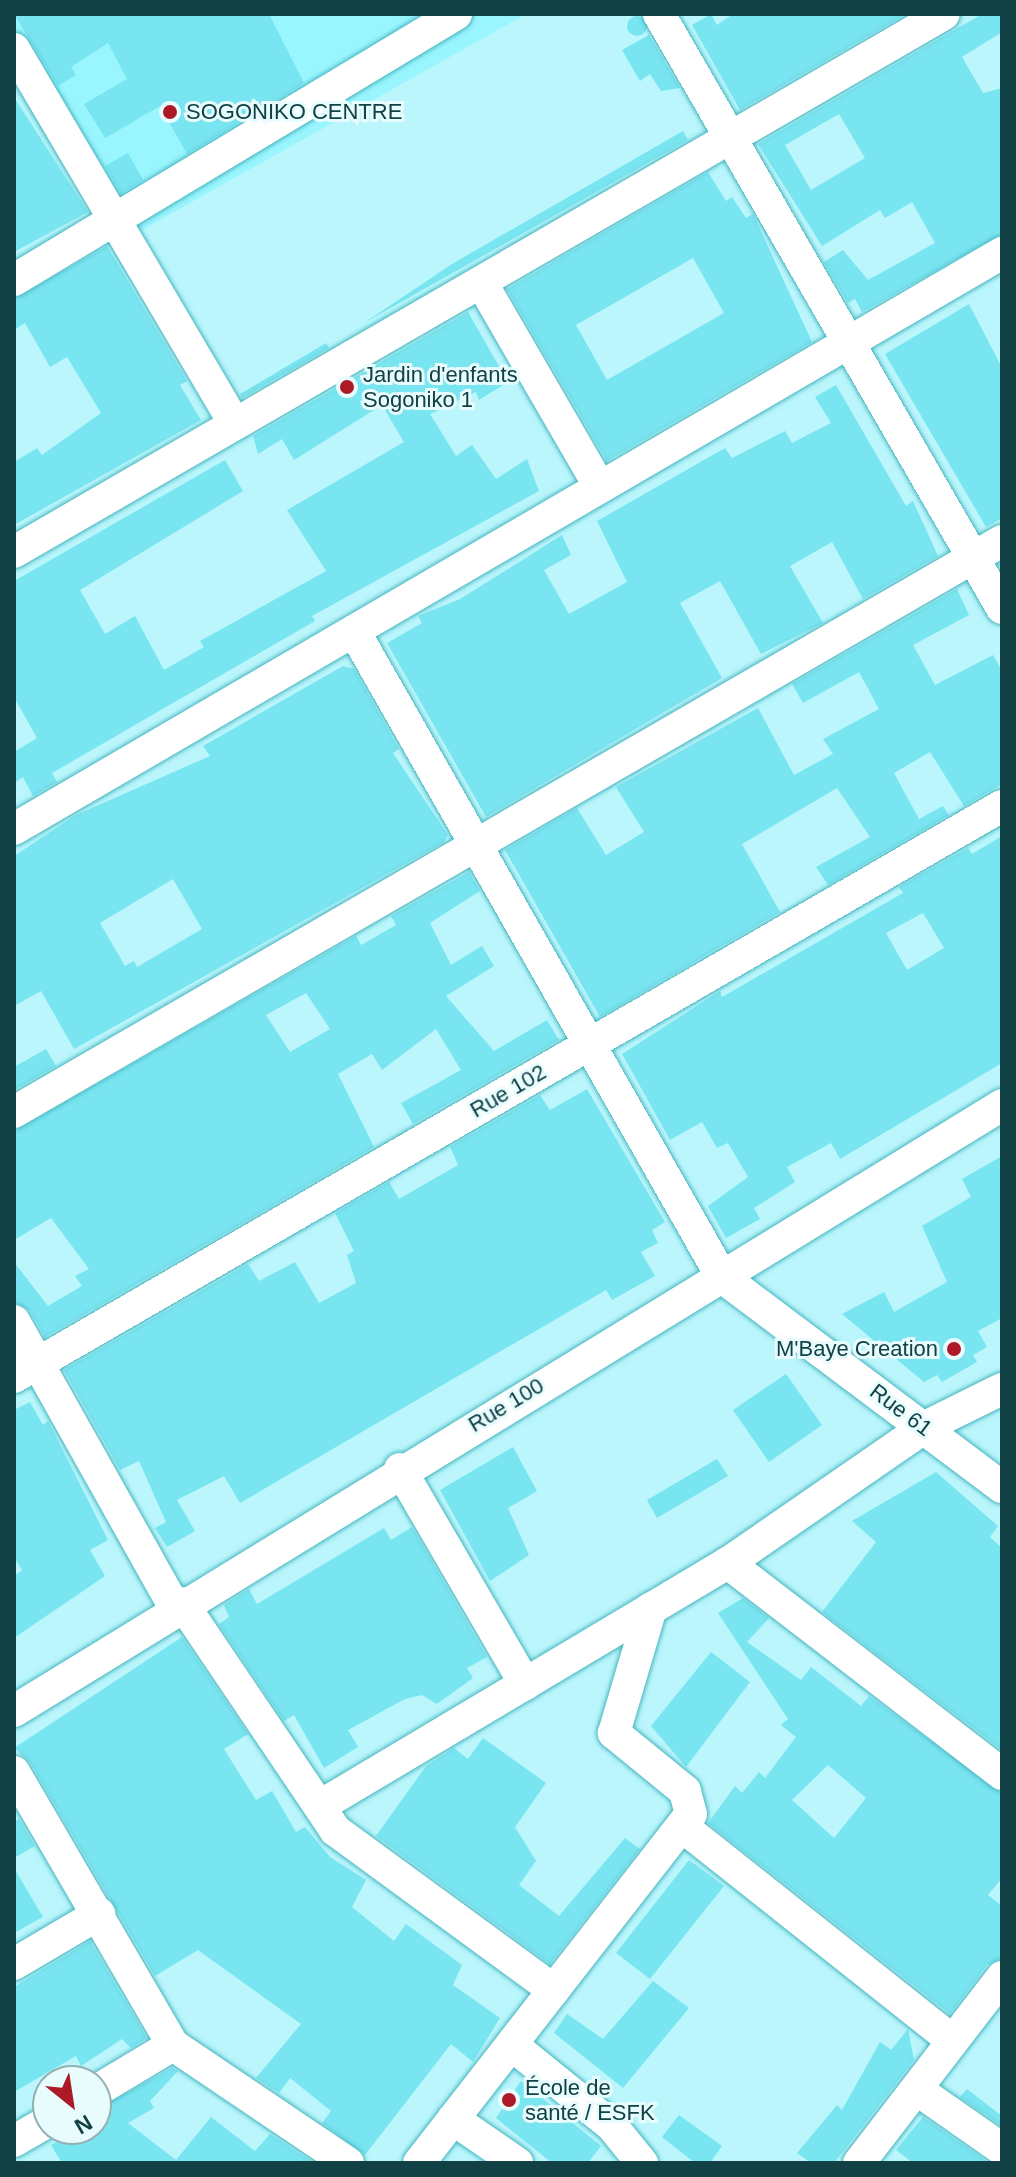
<!DOCTYPE html>
<meta charset="utf-8">
<style>
body{margin:0}
#map{position:relative;width:1016px;height:2177px;overflow:hidden;background:#baf6fc;font-family:Arial,sans-serif}
div>[style]{position:absolute}
[style*='--x']{left:calc(var(--x)*1px);top:calc(var(--y)*1px);width:calc(var(--w)*1px);rotate:calc(var(--a)*1deg)}
.built>*{inset:0;background:#99f5fe}
.building>*{inset:0;background:#79e5f0}
.round{border-radius:50%}
.roads{filter:drop-shadow(0 0 2px #45b5c0) drop-shadow(0 0 2px #45b5c0)}
.street>*{height:32px;margin:-16px;padding:0 16px;transform-origin:16px;border-radius:16px;background:#fff}
.dots>*{width:22px;height:22px;translate:-50% -50%;box-sizing:border-box;border:4px solid #e8fbfd;border-radius:50%}
span{translate:-50% -50%;white-space:nowrap;text-align:center;line-height:1.15;-webkit-text-stroke:6px #e8fbfd;paint-order:stroke}
.poi-label{font-size:22px;color:#114145}
.left{translate:0 -50%;text-align:left}
.right{translate:-100% -50%;text-align:right}
.street-label{font-size:22px;color:#114145}
.frame{position:absolute;inset:0;border:16px solid #114145;pointer-events:none}
.north{position:absolute;left:32px;top:2065px;width:80px;height:80px;box-sizing:border-box;background:#e8fbfd;border:2px solid #92b1b3;border-radius:50%;rotate:150deg;font-size:22px;font-weight:700;line-height:32px;text-align:center;color:#114145}
.north::after{content:'';display:block;margin:auto;width:28px;height:36px;background:#ad1926;clip-path:polygon(50% 0,100% 100%,50% 72%,0 100%)}
</style>
<div id="map">
<div class="built">
<i style="clip-path:polygon(14px 14px,526px 14px,133px 235px,14px 34px)"></i>
</div>
<div class="building">
<i style="clip-path:polygon(14px 14px,269px 14px,304px 83px,187px 154px,160px 106px,105px 138px,84px 104px,127px 79px,108px 43px,71px 67px,76px 75px,58px 86px)"></i>
<i style="clip-path:polygon(711px 14px,717px 25px,733px 14px,906px 14px,740px 110px,692px 25px)"></i>
<i style="clip-path:polygon(evenodd,982px 14px,1002px 14px,1002px 32px,962px 57px,983px 93px,1002px 88px,1002px 234px,862px 312px,855px 299px,848px 303px,824px 262px,843px 250px,868px 280px,935px 243px,912px 202px,885px 218px,880px 210px,822px 246px,758px 144px,982px 14px,839px 114px,865px 158px,811px 190px,785px 145px,839px 114px)"></i>
<i class="round" style="left:627px;top:16px;width:20px;height:20px"></i>
<i style="clip-path:polygon(649px 35px,680px 88px,661px 91px,650px 74px,640px 81px,622px 50px)"></i>
<i style="clip-path:polygon(14px 97px,88px 212px,14px 252px)"></i>
<i style="clip-path:polygon(683px 131px,688px 140px,364px 323px,452px 264px)"></i>
<i style="clip-path:polygon(128px 153px,143px 180px,121px 193px,105px 166px)"></i>
<i style="clip-path:polygon(evenodd,708px 172px,726px 201px,732px 197px,746px 218px,753px 214px,812px 342px,607px 461px,507px 289px,708px 172px,693px 258px,724px 313px,607px 380px,576px 325px,693px 258px)"></i>
<i style="clip-path:polygon(107px 246px,187px 381px,180px 385px,201px 420px,14px 525px,14px 462px,37px 448px,42px 455px,101px 413px,67px 357px,50px 367px,25px 323px,14px 330px,14px 299px)"></i>
<i style="clip-path:polygon(969px 304px,1002px 368px,1002px 518px,986px 527px,885px 354px)"></i>
<i style="clip-path:polygon(468px 312px,508px 382px,479px 400px,476px 392px,430px 414px,456px 456px,472px 445px,496px 479px,527px 459px,539px 491px,312px 616px,315px 621px,52px 773px,57px 782px,33px 796px,23px 777px,14px 783px,14px 752px,37px 738px,14px 697px,14px 581px,225px 460px,243px 491px,80px 590px,105px 634px,135px 616px,164px 670px,204px 647px,200px 641px,326px 571px,287px 510px,404px 442px,382px 405px,294px 460px,282px 439px,258px 454px,253px 436px)"></i>
<i style="clip-path:polygon(326px 343px,329px 348px,242px 398px,240px 394px)"></i>
<i style="clip-path:polygon(836px 385px,906px 506px,913px 501px,938px 556px,863px 599px,832px 542px,790px 566px,823px 623px,761px 654px,720px 581px,680px 603px,722px 678px,486px 817px,387px 643px,422px 623px,418px 616px,460px 599px,562px 535px,571px 555px,544px 570px,569px 614px,627px 582px,597px 521px,725px 448px,732px 458px,785px 431px,792px 443px,831px 423px,815px 397px)"></i>
<i style="clip-path:polygon(957px 589px,969px 615px,913px 645px,935px 685px,993px 655px,1002px 671px,1002px 784px,964px 806px,930px 752px,894px 773px,919px 819px,943px 806px,949px 815px,828px 885px,816px 867px,870px 837px,837px 788px,742px 844px,780px 912px,600px 1017px,505px 850px,577px 808px,606px 855px,644px 832px,616px 787px,758px 708px,794px 775px,833px 754px,823px 739px,879px 709px,859px 672px,803px 703px,792px 684px)"></i>
<i style="clip-path:polygon(evenodd,343px 666px,354px 669px,399px 749px,393px 753px,448px 835px,444px 842px,74px 1049px,41px 991px,14px 1006px,14px 856px,76px 815px,210px 756px,203px 746px,343px 666px,173px 879px,202px 929px,137px 967px,134px 961px,125px 966px,100px 923px,173px 879px)"></i>
<i style="clip-path:polygon(evenodd,1002px 836px,1002px 1063px,840px 1159px,831px 1143px,787px 1167px,795px 1182px,754px 1208px,760px 1219px,726px 1238px,708px 1206px,748px 1177px,728px 1143px,717px 1148px,702px 1122px,670px 1140px,622px 1054px,720px 991px,722px 997px,903px 893px,899px 887px,968px 848px,972px 854px,1002px 836px,923px 913px,944px 948px,907px 970px,886px 933px,923px 913px)"></i>
<i style="clip-path:polygon(evenodd,469px 872px,480px 891px,430px 923px,451px 965px,482px 946px,494px 966px,446px 996px,494px 1051px,547px 1020px,559px 1040px,413px 1124px,401px 1103px,461px 1070px,436px 1029px,382px 1070px,372px 1054px,338px 1074px,374px 1147px,45px 1337px,30px 1311px,14px 1302px,14px 1262px,48px 1306px,82px 1286px,75px 1276px,89px 1269px,51px 1218px,14px 1240px,14px 1131px,356px 936px,361px 945px,396px 925px,391px 916px,469px 872px,306px 993px,330px 1029px,290px 1052px,266px 1015px,306px 993px)"></i>
<i style="clip-path:polygon(46px 1049px,56px 1066px,14px 1090px,14px 1067px)"></i>
<i style="clip-path:polygon(587px 1089px,665px 1222px,652px 1230px,658px 1243px,641px 1252px,655px 1276px,612px 1300px,606px 1290px,240px 1503px,224px 1476px,177px 1500px,195px 1531px,167px 1547px,155px 1528px,166px 1522px,139px 1461px,120px 1470px,64px 1370px,248px 1264px,259px 1281px,295px 1262px,319px 1303px,356px 1283px,347px 1255px,354px 1251px,335px 1213px,389px 1182px,399px 1199px,458px 1165px,450px 1147px,540px 1095px,550px 1110px)"></i>
<i style="clip-path:polygon(1002px 1156px,1002px 1318px,978px 1331px,987px 1347px,973px 1355px,977px 1362px,942px 1382px,937px 1375px,924px 1382px,842px 1314px,884px 1292px,894px 1312px,947px 1282px,922px 1226px,971px 1197px,962px 1179px)"></i>
<i style="clip-path:polygon(786px 1374px,822px 1425px,769px 1462px,733px 1410px)"></i>
<i style="clip-path:polygon(30px 1402px,43px 1425px,48px 1421px,108px 1540px,90px 1550px,105px 1576px,14px 1638px,14px 1576px,22px 1570px,14px 1557px,14px 1410px)"></i>
<i style="clip-path:polygon(513px 1447px,537px 1491px,508px 1508px,529px 1555px,490px 1581px,440px 1490px)"></i>
<i style="clip-path:polygon(717px 1459px,728px 1476px,657px 1518px,647px 1500px)"></i>
<i style="clip-path:polygon(936px 1472px,998px 1526px,990px 1537px,1002px 1548px,1002px 1750px,822px 1612px,876px 1542px,852px 1521px)"></i>
<i style="clip-path:polygon(412px 1527px,487px 1657px,467px 1668px,473px 1678px,437px 1704px,422px 1695px,405px 1699px,348px 1730px,358px 1747px,324px 1768px,294px 1715px,284px 1721px,219px 1624px,229px 1617px,224px 1605px,249px 1589px,257px 1604px,384px 1528px,391px 1540px)"></i>
<i style="clip-path:polygon(evenodd,743px 1598px,769px 1618px,747px 1642px,801px 1680px,811px 1667px,861px 1706px,869px 1696px,1002px 1793px,1002px 1878px,988px 1895px,1002px 1906px,1002px 1958px,987px 1965px,950px 2014px,708px 1823px,735px 1786px,742px 1793px,759px 1772px,765px 1778px,796px 1737px,781px 1725px,788px 1719px,718px 1613px,743px 1598px,828px 1765px,866px 1798px,834px 1838px,792px 1800px,828px 1765px)"></i>
<i style="clip-path:polygon(182px 1637px,248px 1734px,224px 1749px,256px 1800px,272px 1791px,296px 1832px,305px 1827px,330px 1857px,366px 1880px,352px 1907px,394px 1941px,406px 1924px,462px 1965px,453px 1985px,500px 2018px,473px 2062px,451px 2044px,365px 2155px,322px 2123px,331px 2111px,290px 2078px,279px 2093px,256px 2078px,301px 2024px,198px 1950px,155px 1976px,30px 1762px,14px 1748px)"></i>
<i style="clip-path:polygon(711px 1652px,750px 1682px,686px 1767px,651px 1726px)"></i>
<i style="clip-path:polygon(483px 1738px,546px 1783px,515px 1827px,536px 1861px,519px 1885px,559px 1916px,625px 1838px,640px 1849px,550px 1964px,376px 1836px,426px 1766px,454px 1748px,468px 1759px)"></i>
<i style="clip-path:polygon(19px 1819px,35px 1846px,14px 1858px,14px 1822px)"></i>
<i style="clip-path:polygon(689px 1860px,724px 1886px,650px 1979px,616px 1953px)"></i>
<i style="clip-path:polygon(14px 1868px,43px 1917px,14px 1933px)"></i>
<i style="clip-path:polygon(90px 1941px,147px 2038px,131px 2048px,122px 2039px,81px 2066px,76px 2056px,14px 2092px,14px 1987px)"></i>
<i style="clip-path:polygon(653px 1981px,689px 2008px,623px 2088px,554px 2033px,567px 2014px,603px 2039px)"></i>
<i style="clip-path:polygon(908px 2029px,914px 2060px,834px 2163px,811px 2163px,797px 2153px,837px 2105px,842px 2110px,880px 2042px,891px 2050px)"></i>
<i style="clip-path:polygon(172px 2068px,178px 2071px,150px 2101px,154px 2108px,128px 2123px,176px 2160px,211px 2117px,255px 2151px,270px 2134px,314px 2163px,62px 2163px,51px 2145px,79px 2129px,96px 2129px,96px 2110px)"></i>
<i style="clip-path:polygon(521px 2081px,601px 2146px,588px 2163px,552px 2163px,496px 2118px)"></i>
<i style="clip-path:polygon(967px 2089px,1002px 2116px,1002px 2126px,960px 2097px)"></i>
<i style="clip-path:polygon(679px 2115px,722px 2146px,710px 2163px,695px 2163px,662px 2137px)"></i>
<i style="clip-path:polygon(923px 2117px,989px 2163px,913px 2163px,896px 2150px)"></i>
</div>
<div class="roads">
<div class="street">
<i style="--x:659;--y:14;--w:686;--a:60"></i>
<i style="--x:14;--y:49;--w:435;--a:59.5"></i>
<i style="--x:14;--y:280;--w:516;--a:-31.04"></i>
<i style="--x:481;--y:282;--w:237;--a:59.9"></i>
<i style="--x:14;--y:552;--w:1074;--a:-30.05"></i>
<i style="--x:354;--y:631;--w:743;--a:60.33"></i>
<i style="--x:722;--y:1277;--w:350;--a:36.9"></i>
<i style="--x:14;--y:829;--w:1144;--a:-30.24"></i>
<i style="--x:14;--y:1112;--w:1141;--a:-30.03"></i>
<i style="--x:14;--y:1321;--w:329;--a:60.7"></i>
<i style="--x:14;--y:1377;--w:1141;--a:-30.03"></i>
<i style="--x:400;--y:1469;--w:249;--a:59.8"></i>
<i style="--x:728;--y:1563;--w:346;--a:37.6"></i>
<i style="--x:182;--y:1603;--w:274;--a:56"></i>
<i style="--x:335;--y:1830;--w:271;--a:36.2"></i>
<i style="--x:14;--y:1711;--w:1159;--a:-31.52"></i>
<i style="--x:14;--y:1772;--w:316;--a:59.8"></i>
<i style="--x:173;--y:2045;--w:211;--a:34"></i>
<i style="--x:320;--y:1806;--w:475;--a:-30.8"></i>
<i style="--x:728;--y:1563;--w:239;--a:-34.6"></i>
<i style="--x:925;--y:1427;--w:86;--a:-26.3"></i>
<i style="--x:683;--y:1827;--w:343;--a:38.4"></i>
<i style="--x:14;--y:1964;--w:99;--a:-30.5"></i>
<i style="--x:512;--y:2045;--w:129;--a:39"></i>
<i style="--x:612;--y:2126;--w:48;--a:51"></i>
<i style="--x:96;--y:2091;--w:90;--a:-30.9"></i>
<i style="--x:919;--y:2091;--w:101;--a:34.9"></i>
<i style="--x:453;--y:2119;--w:78;--a:34.5"></i>
<i style="--x:14;--y:2141;--w:39;--a:-30"></i>
<i style="--x:419;--y:2163;--w:442;--a:-52.1"></i>
<i style="--x:691;--y:1814;--w:24;--a:-105"></i>
<i style="--x:685;--y:1791;--w:92;--a:-140.8"></i>
<i style="--x:614;--y:1733;--w:130;--a:-73.5"></i>
<i style="--x:859;--y:2163;--w:235;--a:-52.4"></i>
</div>
</div>
<div class="dots">
<i style="left:170px;top:112px;background:#ad1926"></i>
<i style="left:347px;top:387px;background:#ad1926"></i>
<i style="left:954px;top:1349px;background:#ad1926"></i>
<i style="left:509px;top:2100px;background:#ad1926"></i>
</div>
<div class="poi-label">
<span class="left" style="left:186px;top:112px">SOGONIKO CENTRE</span>
<span class="left" style="left:363px;top:387px">Jardin d'enfants<br>Sogoniko 1</span>
<span class="right" style="left:938px;top:1349px">M'Baye Creation</span>
<span class="left" style="left:525px;top:2100px">École de<br>santé / ESFK</span>
</div>
<div class="street-label">
<span style="left:508px;top:1091px;rotate:-30deg">Rue 102</span>
<span style="left:506px;top:1405px;rotate:-31deg">Rue 100</span>
<span style="left:901px;top:1410px;rotate:37deg">Rue 61</span>
</div>
<div class="frame"></div>
<div class="north">N</div>
</div>
